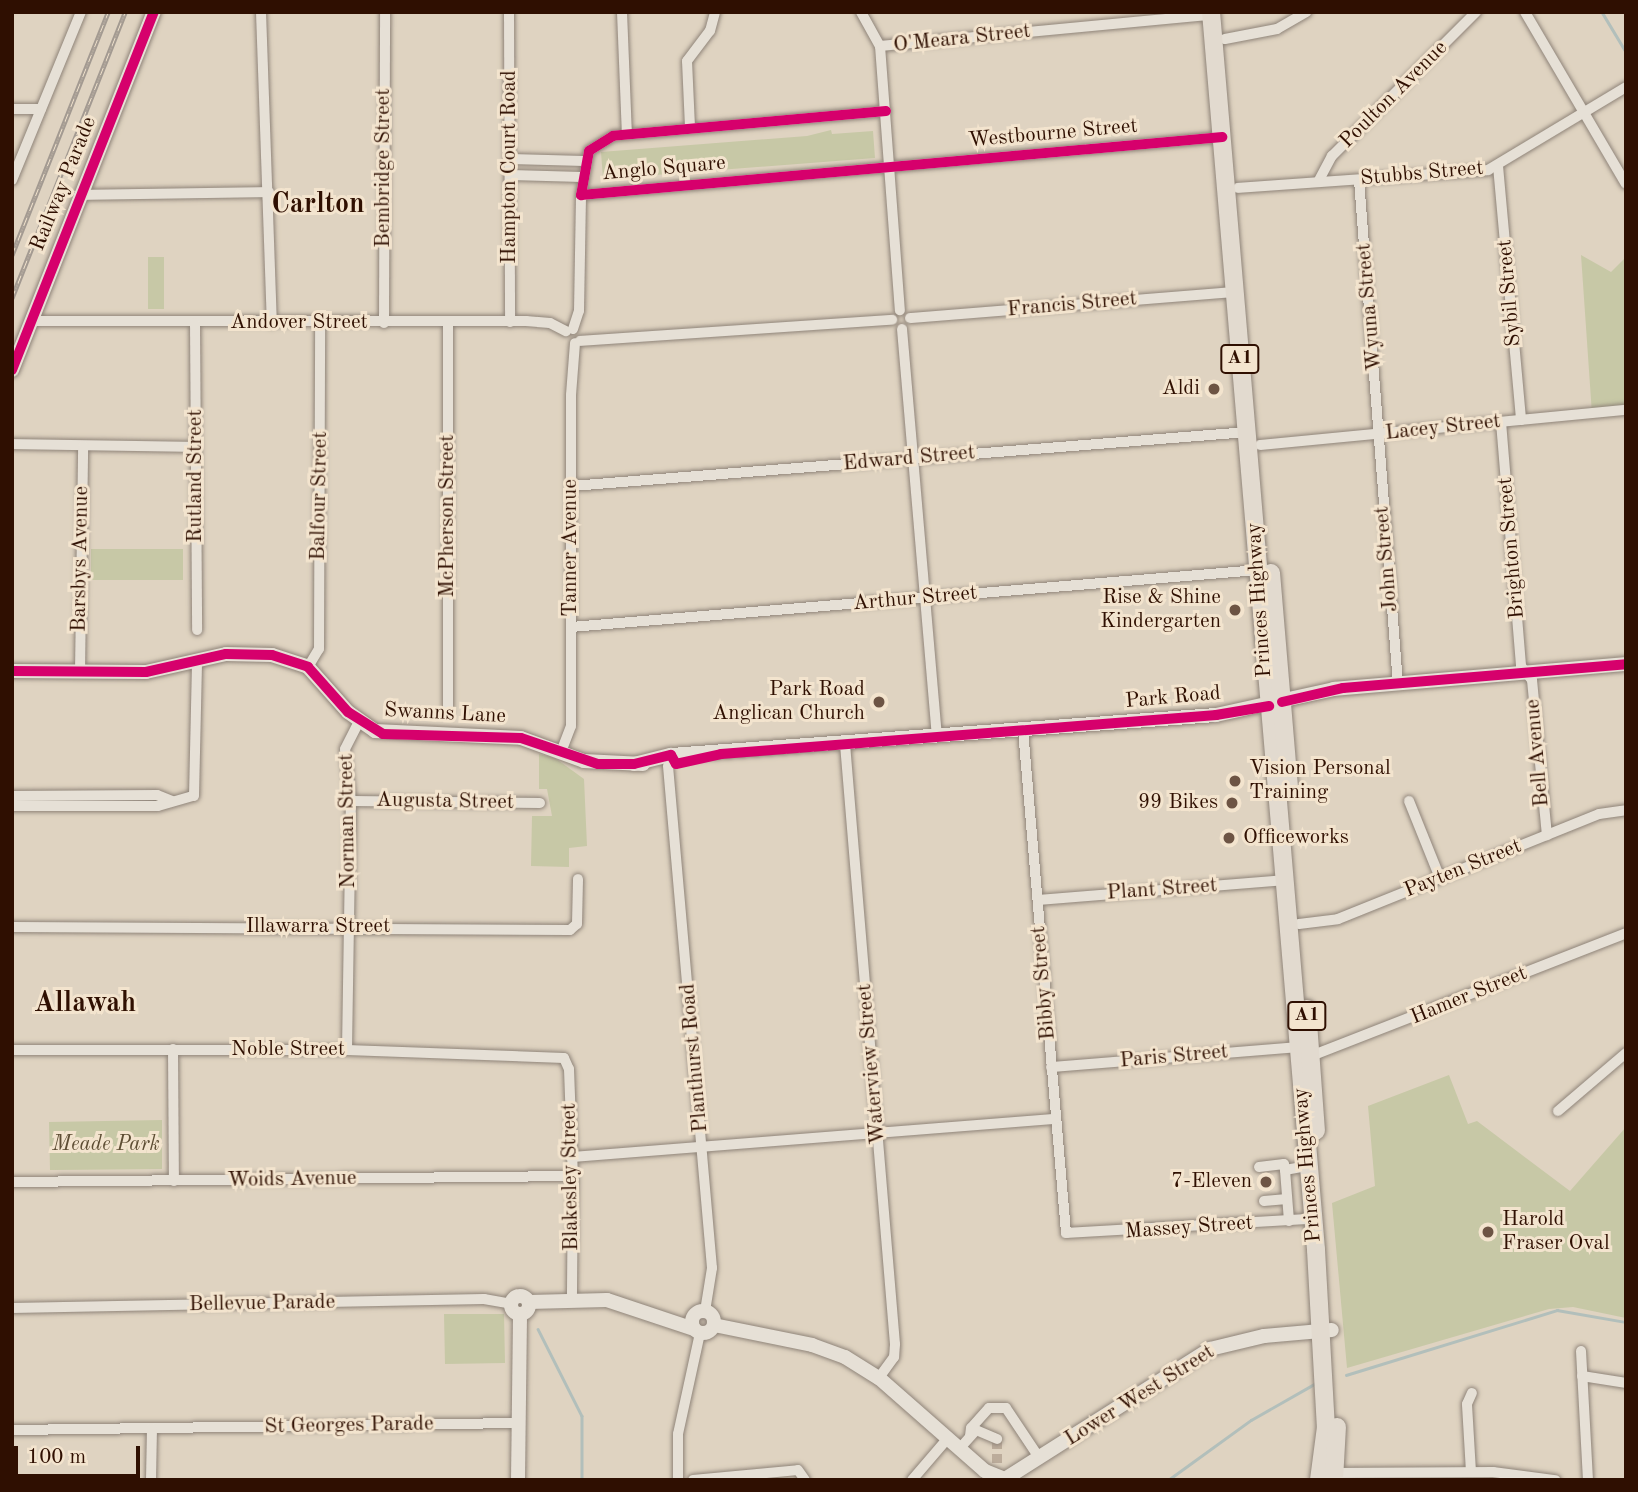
<!DOCTYPE html>
<style>
body{margin:0}
#map{position:relative;width:1638px;height:1492px;overflow:hidden;background:#dfd3c1;font-family:"Old Standard TT",serif}
div>[style]{position:absolute}
[style*='--x']{left:calc(var(--x)*1px);top:calc(var(--y)*1px);width:calc(var(--w)*1px);rotate:calc(var(--a)*1deg)}
.green>*{inset:0;background:#c7c8a6}
.stream>*{height:2.5px;margin:-1.25px;padding:0 1.25px;transform-origin:1.25px;border-radius:1.25px;background:#b2bfbb}
.street-tunnel>*{height:10px;margin-top:-5px;transform-origin:0;background:repeating-linear-gradient(90deg,#bcac9b 0 10px,transparent 0 15px)}
.roads{filter:drop-shadow(0 0 2px #8f8479) drop-shadow(0 0 2px #8f8479)}
.street>*{height:10px;margin:-5px;padding:0 5px;transform-origin:5px;border-radius:5px;background:#e6e0d6}
.secondary>*{height:14px;margin:-7px;padding:0 7px;transform-origin:7px;border-radius:7px;background:#e6e0d6}
.secondary>.ring{margin:-7px;padding:0;box-sizing:content-box;background:none;border:14px solid #e6e0d6;border-radius:50%}
.highway>*{height:18px;margin:-9px;padding:0 9px;transform-origin:9px;border-radius:9px;background:#e2dacf}
.rail>*{height:5px;margin-top:-2.5px;transform-origin:0;background:repeating-linear-gradient(90deg,#f3e4ce 0 8px,#a39a91 0 16px);box-sizing:border-box;border-block:2px solid #a39a91}
.cycleway>*{height:10px;margin:-5px;padding:0 5px;transform-origin:5px;border-radius:5px;background:#d6006c}
.dots>*{width:19px;height:19px;translate:-50% -50%;box-sizing:border-box;border:4px solid #f3e4ce;border-radius:50%}
span{translate:-50% -50%;white-space:nowrap;text-align:center;line-height:1.15;-webkit-text-stroke:6px #f3e4ce;paint-order:stroke}
.shield-label span{padding:2px 5px;background:#f3e4ce;border:2px solid;border-radius:5px;-webkit-text-stroke-width:0}
.shield-label{font-size:19px;color:#2f0f01;font-weight:700}
.street-label{font-size:21px;color:#2f0f01}
.poi-label{font-size:21px;color:#2f0f01}
.right{translate:-100% -50%;text-align:right}
.left{translate:0 -50%;text-align:left}
.park-label{font-size:21px;color:#5d4d33;font-style:italic}
.district-label{font-size:28px;color:#2f0f01;font-weight:700}
.frame{position:absolute;inset:0;border:14px solid #2f0f01;pointer-events:none}
.scale{position:absolute;left:14px;top:1446px;width:126px;height:32px;box-sizing:border-box;border:4px solid #2f0f01;border-top:0;padding-left:9px;font-size:21px;line-height:24px;white-space:nowrap;color:#2f0f01;-webkit-text-stroke:5px #f3e4ce;paint-order:stroke}
</style>
<div id="map">
<div class="green">
<i style="clip-path:polygon(831px 130px,832px 134px,873px 131px,875px 158px,603px 179px,601px 152px,807px 136px)"></i>
<i style="clip-path:polygon(1581px 255px,1611px 272px,1626px 257px,1626px 410px,1592px 414px)"></i>
<i style="clip-path:polygon(148px 257px,164px 257px,164px 309px,148px 309px)"></i>
<i style="clip-path:polygon(91px 549px,183px 549px,183px 580px,91px 580px)"></i>
<i style="clip-path:polygon(539px 754px,555px 758px,584px 779px,587px 846px,569px 848px,569px 867px,531px 866px,532px 816px,552px 816px,547px 789px,539px 789px)"></i>
<i style="clip-path:polygon(1449px 1075px,1468px 1124px,1477px 1121px,1570px 1191px,1626px 1127px,1626px 1318px,1573px 1307px,1549px 1309px,1347px 1368px,1332px 1203px,1375px 1186px,1368px 1106px)"></i>
<i style="clip-path:polygon(162px 1120px,162px 1169px,50px 1170px,49px 1122px)"></i>
<i style="clip-path:polygon(444px 1314px,504px 1314px,505px 1363px,445px 1364px)"></i>
</div>
<div class="stream">
<i style="--x:1602;--y:12;--w:47;--a:59"></i>
<i style="--x:538;--y:1329;--w:97;--a:63.2"></i>
<i style="--x:582;--y:1416;--w:64;--a:90"></i>
<i style="--x:1346;--y:1375;--w:221;--a:-17.1"></i>
<i style="--x:1557;--y:1310;--w:70;--a:9.9"></i>
<i style="--x:1168;--y:1480;--w:102;--a:-35.9"></i>
<i style="--x:1251;--y:1420;--w:75;--a:-29.6"></i>
</div>
<div class="street-tunnel">
<i style="--x:997;--y:1439;--w:24;--a:90"></i>
</div>
<div class="roads">
<div class="street">
<i style="--x:261;--y:12;--w:311;--a:88"></i>
<i style="--x:509;--y:12;--w:310;--a:89.8"></i>
<i style="--x:622;--y:12;--w:122;--a:87.7"></i>
<i style="--x:861;--y:12;--w:39;--a:61"></i>
<i style="--x:880;--y:46;--w:265;--a:85.7"></i>
<i style="--x:1525;--y:12;--w:199;--a:59.6"></i>
<i style="--x:1225;--y:39;--w:53;--a:-10.9"></i>
<i style="--x:1277;--y:29;--w:34;--a:-30"></i>
<i style="--x:880;--y:46;--w:332;--a:-5.4"></i>
<i style="--x:12;--y:109;--w:29;--a:0"></i>
<i style="--x:886;--y:111;--w:274;--a:174.8"></i>
<i style="--x:613;--y:136;--w:28;--a:148"></i>
<i style="--x:589;--y:151;--w:45;--a:100.3"></i>
<i style="--x:581;--y:195;--w:644;--a:-5.17"></i>
<i style="--x:690;--y:127;--w:66;--a:-92.6"></i>
<i style="--x:687;--y:61;--w:38;--a:-53"></i>
<i style="--x:710;--y:31;--w:20;--a:-75"></i>
<i style="--x:511;--y:159;--w:73;--a:1.6"></i>
<i style="--x:1498;--y:166;--w:255;--a:84.8"></i>
<i style="--x:511;--y:175;--w:71;--a:1.6"></i>
<i style="--x:12;--y:180;--w:182;--a:-67.7"></i>
<i style="--x:1359;--y:180;--w:506;--a:85.58"></i>
<i style="--x:1318;--y:182;--w:30;--a:-62"></i>
<i style="--x:1332;--y:156;--w:204;--a:-45"></i>
<i style="--x:1238;--y:188;--w:251;--a:-4.1"></i>
<i style="--x:1488;--y:170;--w:161;--a:-31"></i>
<i style="--x:79;--y:195;--w:190;--a:-0.9"></i>
<i style="--x:910;--y:318;--w:326;--a:-4.6"></i>
<i style="--x:31;--y:321;--w:495;--a:0"></i>
<i style="--x:526;--y:321;--w:24;--a:5"></i>
<i style="--x:550;--y:323;--w:18;--a:27"></i>
<i style="--x:195;--y:323;--w:307;--a:89.6"></i>
<i style="--x:384;--y:323;--w:311;--a:-89.8"></i>
<i style="--x:448;--y:323;--w:387;--a:90"></i>
<i style="--x:573;--y:329;--w:19;--a:-72"></i>
<i style="--x:579;--y:311;--w:116;--a:-89"></i>
<i style="--x:902;--y:329;--w:409;--a:85.1"></i>
<i style="--x:580;--y:341;--w:313;--a:-3.9"></i>
<i style="--x:1501;--y:422;--w:245;--a:85.3"></i>
<i style="--x:1521;--y:666;--w:18;--a:52"></i>
<i style="--x:1532;--y:680;--w:156;--a:84.5"></i>
<i style="--x:12;--y:444;--w:184;--a:0.9"></i>
<i style="--x:1260;--y:445;--w:368;--a:-5.5"></i>
<i style="--x:572;--y:486;--w:677;--a:-4.57"></i>
<i style="--x:571;--y:627;--w:690;--a:-4.74"></i>
<i style="--x:308;--y:667;--w:21;--a:-59"></i>
<i style="--x:319;--y:649;--w:326;--a:-89.8"></i>
<i style="--x:80;--y:672;--w:226;--a:-89.2"></i>
<i style="--x:1023;--y:730;--w:505;--a:85.11"></i>
<i style="--x:1066;--y:1233;--w:245;--a:-3.3"></i>
<i style="--x:845;--y:744;--w:602;--a:85.24"></i>
<i style="--x:895;--y:1344;--w:13;--a:94"></i>
<i style="--x:894;--y:1357;--w:26;--a:126"></i>
<i style="--x:561;--y:752;--w:28;--a:-69"></i>
<i style="--x:571;--y:726;--w:331;--a:-90"></i>
<i style="--x:571;--y:395;--w:52;--a:-85.6"></i>
<i style="--x:668;--y:766;--w:504;--a:84.99"></i>
<i style="--x:712;--y:1268;--w:44;--a:99.2"></i>
<i style="--x:12;--y:796;--w:145;--a:-0.4"></i>
<i style="--x:157;--y:795;--w:16;--a:22"></i>
<i style="--x:351;--y:801;--w:189;--a:0.6"></i>
<i style="--x:1409;--y:801;--w:83;--a:68.1"></i>
<i style="--x:12;--y:806;--w:146;--a:0"></i>
<i style="--x:158;--y:806;--w:37;--a:-16"></i>
<i style="--x:194;--y:796;--w:136;--a:-88.7"></i>
<i style="--x:1038;--y:900;--w:249;--a:-4.6"></i>
<i style="--x:1299;--y:924;--w:39;--a:-7"></i>
<i style="--x:1338;--y:919;--w:281;--a:-21.9"></i>
<i style="--x:1599;--y:814;--w:27;--a:-8"></i>
<i style="--x:12;--y:927;--w:558;--a:0.31"></i>
<i style="--x:570;--y:930;--w:9;--a:-41"></i>
<i style="--x:577;--y:924;--w:45;--a:-88.7"></i>
<i style="--x:173;--y:1049;--w:132;--a:89.6"></i>
<i style="--x:12;--y:1050;--w:335;--a:0"></i>
<i style="--x:347;--y:1050;--w:217;--a:2.1"></i>
<i style="--x:564;--y:1058;--w:12;--a:66"></i>
<i style="--x:569;--y:1069;--w:107;--a:87.9"></i>
<i style="--x:573;--y:1176;--w:122;--a:90.5"></i>
<i style="--x:347;--y:1050;--w:249;--a:-89.1"></i>
<i style="--x:351;--y:801;--w:52;--a:-96.6"></i>
<i style="--x:345;--y:749;--w:31;--a:-63"></i>
<i style="--x:1311;--y:1056;--w:338;--a:-21.3"></i>
<i style="--x:1051;--y:1067;--w:247;--a:-4.6"></i>
<i style="--x:1558;--y:1111;--w:89;--a:-40.5"></i>
<i style="--x:571;--y:1157;--w:485;--a:-4.5"></i>
<i style="--x:1259;--y:1167;--w:25;--a:-7"></i>
<i style="--x:1284;--y:1164;--w:6;--a:81"></i>
<i style="--x:12;--y:1182;--w:561;--a:-0.61"></i>
<i style="--x:1264;--y:1201;--w:23;--a:-5"></i>
<i style="--x:1289;--y:1221;--w:51;--a:-94.5"></i>
<i style="--x:1285;--y:1170;--w:22;--a:-10"></i>
<i style="--x:12;--y:1308;--w:472;--a:-1.1"></i>
<i style="--x:484;--y:1299;--w:28;--a:10"></i>
<i style="--x:1581;--y:1351;--w:129;--a:86.9"></i>
<i style="--x:1582;--y:1376;--w:45;--a:9"></i>
<i style="--x:12;--y:1430;--w:506;--a:-0.79"></i>
<i style="--x:970;--y:1436;--w:8;--a:-83"></i>
<i style="--x:971;--y:1428;--w:27;--a:-48"></i>
<i style="--x:989;--y:1408;--w:17;--a:0"></i>
<i style="--x:1006;--y:1408;--w:61;--a:56.3"></i>
<i style="--x:960;--y:1448;--w:24;--a:-48"></i>
<i style="--x:976;--y:1430;--w:23;--a:23"></i>
<i style="--x:1471;--y:1472;--w:68;--a:-93.4"></i>
<i style="--x:1467;--y:1404;--w:12;--a:-66"></i>
<i style="--x:1332;--y:1473;--w:161;--a:-0.4"></i>
<i style="--x:1493;--y:1472;--w:63;--a:7.4"></i>
<i style="--x:151;--y:1480;--w:52;--a:-88.9"></i>
<i style="--x:678;--y:1480;--w:46;--a:-90"></i>
<i style="--x:678;--y:1434;--w:103;--a:-77.7"></i>
<i style="--x:693;--y:1480;--w:105;--a:-5.4"></i>
<i style="--x:798;--y:1470;--w:12;--a:55"></i>
<i style="--x:912;--y:1480;--w:55;--a:-49.4"></i>
</div>
<div class="secondary">
<i style="--x:12;--y:370;--w:385;--a:-68.4"></i>
<i style="--x:12;--y:671;--w:134;--a:0.4"></i>
<i style="--x:146;--y:672;--w:82;--a:-12.7"></i>
<i style="--x:226;--y:654;--w:46;--a:1.2"></i>
<i style="--x:272;--y:655;--w:38;--a:18"></i>
<i style="--x:308;--y:667;--w:60;--a:48.4"></i>
<i style="--x:348;--y:712;--w:33;--a:35"></i>
<i style="--x:375;--y:731;--w:146;--a:2.7"></i>
<i style="--x:521;--y:738;--w:67;--a:20.1"></i>
<i style="--x:584;--y:761;--w:59;--a:2.9"></i>
<i style="--x:634;--y:764;--w:38;--a:-14"></i>
<i style="--x:671;--y:755;--w:546;--a:-4.2"></i>
<i style="--x:1216;--y:715;--w:121;--a:-12.4"></i>
<i style="--x:1334;--y:689;--w:293;--a:-4.9"></i>
<i class="ring" style="left:511px;top:1296px;width:4px;height:4px"></i>
<i style="--x:529;--y:1302;--w:78;--a:-1.5"></i>
<i style="--x:607;--y:1300;--w:92;--a:18.4"></i>
<i class="ring" style="left:692px;top:1311px;width:8px;height:8px"></i>
<i style="--x:714;--y:1325;--w:100;--a:11.5"></i>
<i style="--x:812;--y:1345;--w:35;--a:20"></i>
<i style="--x:845;--y:1357;--w:40;--a:32"></i>
<i style="--x:879;--y:1378;--w:141;--a:41.3"></i>
<i style="--x:985;--y:1471;--w:22;--a:22"></i>
<i style="--x:1005;--y:1479;--w:243;--a:-32.4"></i>
<i style="--x:1210;--y:1349;--w:56;--a:-13.5"></i>
<i style="--x:1264;--y:1336;--w:68;--a:-5"></i>
<i style="--x:518;--y:1480;--w:166;--a:-89.3"></i>
</div>
<div class="highway">
<i style="--x:1211;--y:12;--w:1242;--a:85.15"></i>
<i style="--x:1316;--y:1250;--w:177;--a:86.8"></i>
<i style="--x:1326;--y:1427;--w:53;--a:97.5"></i>
<i style="--x:1271;--y:573;--w:217;--a:85.2"></i>
<i style="--x:1307;--y:1009;--w:122;--a:85.8"></i>
<i style="--x:1334;--y:1480;--w:53;--a:-86.8"></i>
</div>
</div>
<div class="rail">
<i style="--x:12;--y:255;--w:261;--a:-68.4"></i>
<i style="--x:12;--y:298;--w:308;--a:-68.4"></i>
</div>
<div class="cycleway">
<i style="--x:886;--y:111;--w:274;--a:174.8"></i>
<i style="--x:613;--y:136;--w:28;--a:148"></i>
<i style="--x:589;--y:151;--w:45;--a:100.3"></i>
<i style="--x:581;--y:195;--w:644;--a:-5.17"></i>
<i style="--x:12;--y:370;--w:385;--a:-68.4"></i>
<i style="--x:12;--y:671;--w:134;--a:0.4"></i>
<i style="--x:146;--y:672;--w:82;--a:-12.7"></i>
<i style="--x:226;--y:654;--w:46;--a:1.2"></i>
<i style="--x:272;--y:655;--w:38;--a:18"></i>
<i style="--x:308;--y:667;--w:60;--a:48.4"></i>
<i style="--x:348;--y:712;--w:41;--a:32.2"></i>
<i style="--x:383;--y:734;--w:138;--a:1.7"></i>
<i style="--x:521;--y:738;--w:81;--a:18.7"></i>
<i style="--x:598;--y:764;--w:36;--a:0"></i>
<i style="--x:634;--y:764;--w:38;--a:-14"></i>
<i style="--x:671;--y:755;--w:10;--a:61"></i>
<i style="--x:1282;--y:702;--w:63;--a:-12.9"></i>
<i style="--x:1343;--y:688;--w:284;--a:-4.8"></i>
<i style="--x:676;--y:764;--w:46;--a:-12.5"></i>
<i style="--x:721;--y:754;--w:497;--a:-4.5"></i>
<i style="--x:1216;--y:715;--w:54;--a:-9.6"></i>
</div>
<div class="dots">
<i style="left:1214px;top:389px;background:#6d5444"></i>
<i style="left:1235px;top:610px;background:#6d5444"></i>
<i style="left:879px;top:702px;background:#6d5444"></i>
<i style="left:1235px;top:781px;background:#6d5444"></i>
<i style="left:1232px;top:803px;background:#6d5444"></i>
<i style="left:1229px;top:838px;background:#6d5444"></i>
<i style="left:1266px;top:1182px;background:#6d5444"></i>
<i style="left:1488px;top:1232px;background:#6d5444"></i>
</div>
<div class="shield-label">
<span style="left:1240px;top:359px">A1</span>
<span style="left:1307px;top:1016px">A1</span>
</div>
<div class="street-label">
<span style="left:962px;top:39px;rotate:-6deg">O'Meara Street</span>
<span style="left:1394px;top:95px;rotate:-45deg">Poulton Avenue</span>
<span style="left:1053px;top:134px;rotate:-5deg">Westbourne Street</span>
<span style="left:510px;top:167px;rotate:-90deg">Hampton Court Road</span>
<span style="left:384px;top:168px;rotate:-90deg">Bembridge Street</span>
<span style="left:664px;top:169px;rotate:-5deg">Anglo Square</span>
<span style="left:1422px;top:174px;rotate:-5deg">Stubbs Street</span>
<span style="left:64px;top:184px;rotate:-68deg">Railway Parade</span>
<span style="left:1510px;top:293px;rotate:-95deg">Sybil Street</span>
<span style="left:1072px;top:305px;rotate:-5deg">Francis Street</span>
<span style="left:1370px;top:307px;rotate:-95deg">Wyuna Street</span>
<span style="left:299px;top:323px">Andover Street</span>
<span style="left:1443px;top:428px;rotate:-6deg">Lacey Street</span>
<span style="left:909px;top:459px;rotate:-5deg">Edward Street</span>
<span style="left:196px;top:476px;rotate:-90deg">Rutland Street</span>
<span style="left:320px;top:496px;rotate:-89deg">Balfour Street</span>
<span style="left:448px;top:516px;rotate:-90deg">McPherson Street</span>
<span style="left:571px;top:548px;rotate:-90deg">Tanner Avenue</span>
<span style="left:1512px;top:548px;rotate:-95deg">Brighton Street</span>
<span style="left:81px;top:559px;rotate:-89deg">Barsbys Avenue</span>
<span style="left:1387px;top:559px;rotate:-95deg">John Street</span>
<span style="left:915px;top:599px;rotate:-5deg">Arthur Street</span>
<span style="left:1260px;top:600px;rotate:-94deg">Princes Highway</span>
<span style="left:1173px;top:698px;rotate:-5deg">Park Road</span>
<span style="left:445px;top:714px;rotate:3deg">Swanns Lane</span>
<span style="left:1538px;top:753px;rotate:-95deg">Bell Avenue</span>
<span style="left:445px;top:802px;rotate:1deg">Augusta Street</span>
<span style="left:348px;top:821px;rotate:-91deg">Norman Street</span>
<span style="left:1463px;top:869px;rotate:-22deg">Payten Street</span>
<span style="left:1162px;top:890px;rotate:-4deg">Plant Street</span>
<span style="left:318px;top:927px">Illawarra Street</span>
<span style="left:1044px;top:983px;rotate:-95deg">Bibby Street</span>
<span style="left:1469px;top:996px;rotate:-22deg">Hamer Street</span>
<span style="left:288px;top:1050px">Noble Street</span>
<span style="left:1174px;top:1057px;rotate:-5deg">Paris Street</span>
<span style="left:695px;top:1058px;rotate:-95deg">Planthurst Road</span>
<span style="left:872px;top:1064px;rotate:-95deg">Waterview Street</span>
<span style="left:1308px;top:1165px;rotate:-95deg">Princes Highway</span>
<span style="left:571px;top:1177px;rotate:-91deg">Blakesley Street</span>
<span style="left:292px;top:1180px;rotate:-1deg">Woids Avenue</span>
<span style="left:1189px;top:1228px;rotate:-4deg">Massey Street</span>
<span style="left:262px;top:1304px;rotate:-1deg">Bellevue Parade</span>
<span style="left:1140px;top:1396px;rotate:-32deg">Lower West Street</span>
<span style="left:349px;top:1426px;rotate:-1deg">St Georges Parade</span>
</div>
<div class="poi-label">
<span class="right" style="left:1200px;top:389px">Aldi</span>
<span class="right" style="left:1221px;top:610px">Rise &amp; Shine<br>Kindergarten</span>
<span class="right" style="left:865px;top:702px">Park Road<br>Anglican Church</span>
<span class="left" style="left:1249px;top:781px">Vision Personal<br>Training</span>
<span class="right" style="left:1218px;top:803px">99 Bikes</span>
<span class="left" style="left:1243px;top:838px">Officeworks</span>
<span class="right" style="left:1252px;top:1182px">7-Eleven</span>
<span class="left" style="left:1502px;top:1232px">Harold<br>Fraser Oval</span>
</div>
<div class="park-label">
<span style="left:106px;top:1145px">Meade Park</span>
</div>
<div class="district-label">
<span style="left:318px;top:205px">Carlton</span>
<span style="left:85px;top:1004px">Allawah</span>
</div>
<div class="frame"></div>
<div class="scale">100 m</div>
</div>
